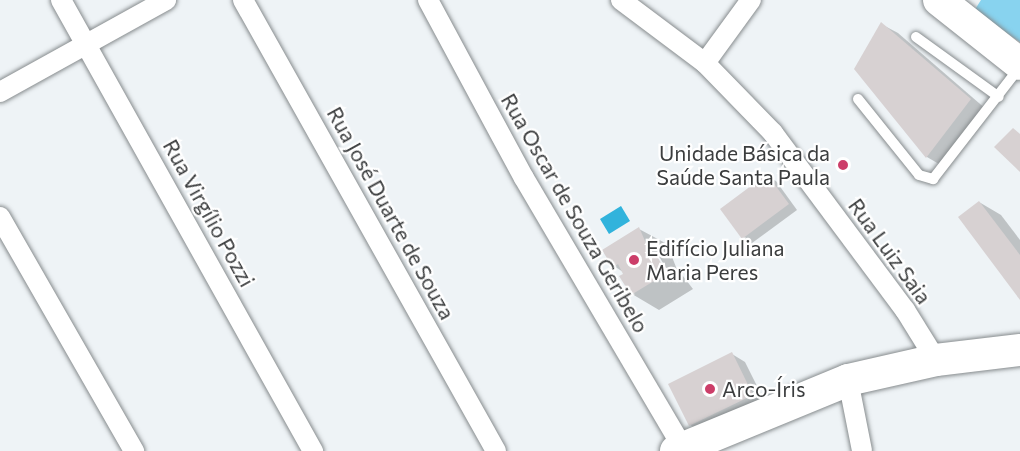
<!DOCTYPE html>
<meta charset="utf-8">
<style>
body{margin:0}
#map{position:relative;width:1020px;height:451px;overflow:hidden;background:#eef3f6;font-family:Commissioner,sans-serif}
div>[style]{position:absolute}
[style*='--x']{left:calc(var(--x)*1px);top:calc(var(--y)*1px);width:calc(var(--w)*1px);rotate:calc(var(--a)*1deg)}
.green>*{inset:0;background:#88d3ef}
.water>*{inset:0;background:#31b3dc}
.shadow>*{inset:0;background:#0003}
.building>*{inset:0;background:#d7d1d2}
.roads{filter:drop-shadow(0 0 2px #878c8e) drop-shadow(0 0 2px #878c8e)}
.service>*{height:10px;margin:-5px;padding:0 5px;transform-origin:5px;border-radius:5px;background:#fff}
.minor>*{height:20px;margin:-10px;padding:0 10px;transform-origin:10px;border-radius:10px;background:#fff}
.primary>*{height:32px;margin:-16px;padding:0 16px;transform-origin:16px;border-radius:16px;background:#fff}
.dots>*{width:16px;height:16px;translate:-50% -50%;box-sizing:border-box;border:3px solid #fff;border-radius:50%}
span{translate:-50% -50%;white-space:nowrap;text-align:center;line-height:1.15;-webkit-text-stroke:4.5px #fff;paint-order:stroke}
.poi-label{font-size:21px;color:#3b3d3e}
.right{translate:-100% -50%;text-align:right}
.left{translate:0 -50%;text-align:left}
.street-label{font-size:21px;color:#3b3d3e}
</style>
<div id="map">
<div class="green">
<i style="clip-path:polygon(981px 0,1020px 0,1020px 42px,974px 11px)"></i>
</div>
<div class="water">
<i style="clip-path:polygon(621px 206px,630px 221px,609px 234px,600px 219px)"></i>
</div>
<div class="shadow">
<i style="clip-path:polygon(881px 24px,898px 33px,987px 110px,944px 167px,927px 157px,855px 69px)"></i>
<i style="clip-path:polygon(767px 176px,776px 181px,797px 210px,752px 243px,743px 238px)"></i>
<i style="clip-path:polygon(979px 202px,1001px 215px,1020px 240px,1020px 298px)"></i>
<i style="clip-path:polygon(evenodd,639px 229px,667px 244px,676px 267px,693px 289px,659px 310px,632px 294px,626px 274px,614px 266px,639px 229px,656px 258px,660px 258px,672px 278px,669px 280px,656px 258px)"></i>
<i style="clip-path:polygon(732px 354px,745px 362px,765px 402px,703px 433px,690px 425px)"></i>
</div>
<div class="building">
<i style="clip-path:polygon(881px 22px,971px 99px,926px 158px,854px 69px)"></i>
<i style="clip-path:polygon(1013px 128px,1020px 134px,1020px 172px,994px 147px)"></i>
<i style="clip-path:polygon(767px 174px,789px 204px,742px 239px,720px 209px)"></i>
<i style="clip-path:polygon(979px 201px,1020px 255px,1020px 300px,958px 217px)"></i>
<i style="clip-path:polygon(639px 227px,651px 255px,655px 253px,667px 273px,631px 295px,619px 276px,623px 274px,618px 264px,613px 268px,602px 250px)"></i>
<i style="clip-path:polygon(732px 352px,753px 395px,689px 426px,668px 384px)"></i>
</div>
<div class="roads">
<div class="service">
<i style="--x:916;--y:37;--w:102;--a:35.9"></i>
<i style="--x:858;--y:99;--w:97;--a:51.2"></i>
<i style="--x:919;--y:175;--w:15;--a:16"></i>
<i style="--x:933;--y:179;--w:142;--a:-52.2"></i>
</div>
<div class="minor">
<i style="--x:61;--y:0;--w:517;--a:60.81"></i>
<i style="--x:243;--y:0;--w:517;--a:60.71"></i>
<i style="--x:428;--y:0;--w:202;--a:61.7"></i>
<i style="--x:524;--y:178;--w:313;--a:59.5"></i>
<i style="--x:621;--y:0;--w:105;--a:36.9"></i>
<i style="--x:705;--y:63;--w:98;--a:45.8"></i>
<i style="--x:773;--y:133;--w:221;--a:53.3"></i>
<i style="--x:905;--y:310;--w:59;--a:58.2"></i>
<i style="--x:705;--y:63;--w:78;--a:-53.9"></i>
<i style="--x:0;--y:92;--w:190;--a:-29"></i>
<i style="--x:0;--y:217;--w:270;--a:60.2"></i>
<i style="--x:848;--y:380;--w:72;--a:78.8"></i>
</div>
<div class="primary">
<i style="--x:939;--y:0;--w:103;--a:38.3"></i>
<i style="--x:676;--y:451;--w:186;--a:-22.4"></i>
<i style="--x:848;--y:380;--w:90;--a:-12.8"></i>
<i style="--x:936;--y:360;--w:85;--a:-6.8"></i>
</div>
</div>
<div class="dots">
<i style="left:843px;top:165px;background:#cc3e69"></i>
<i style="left:634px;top:260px;background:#cc3e69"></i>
<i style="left:710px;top:389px;background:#cc3e69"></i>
</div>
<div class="poi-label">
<span class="right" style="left:830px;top:165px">Unidade Básica da<br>Saúde Santa Paula</span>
<span class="left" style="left:646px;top:260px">Edifício Juliana<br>Maria Peres</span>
<span class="left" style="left:722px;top:389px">Arco-Íris</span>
</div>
<div class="street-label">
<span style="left:209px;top:213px;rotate:61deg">Rua Virgílio Pozzi</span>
<span style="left:391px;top:213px;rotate:61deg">Rua José Duarte de Souza</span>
<span style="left:575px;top:213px;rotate:60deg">Rua Oscar de Souza Geribelo</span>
<span style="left:890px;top:251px;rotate:54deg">Rua Luiz Saia</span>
</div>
</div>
